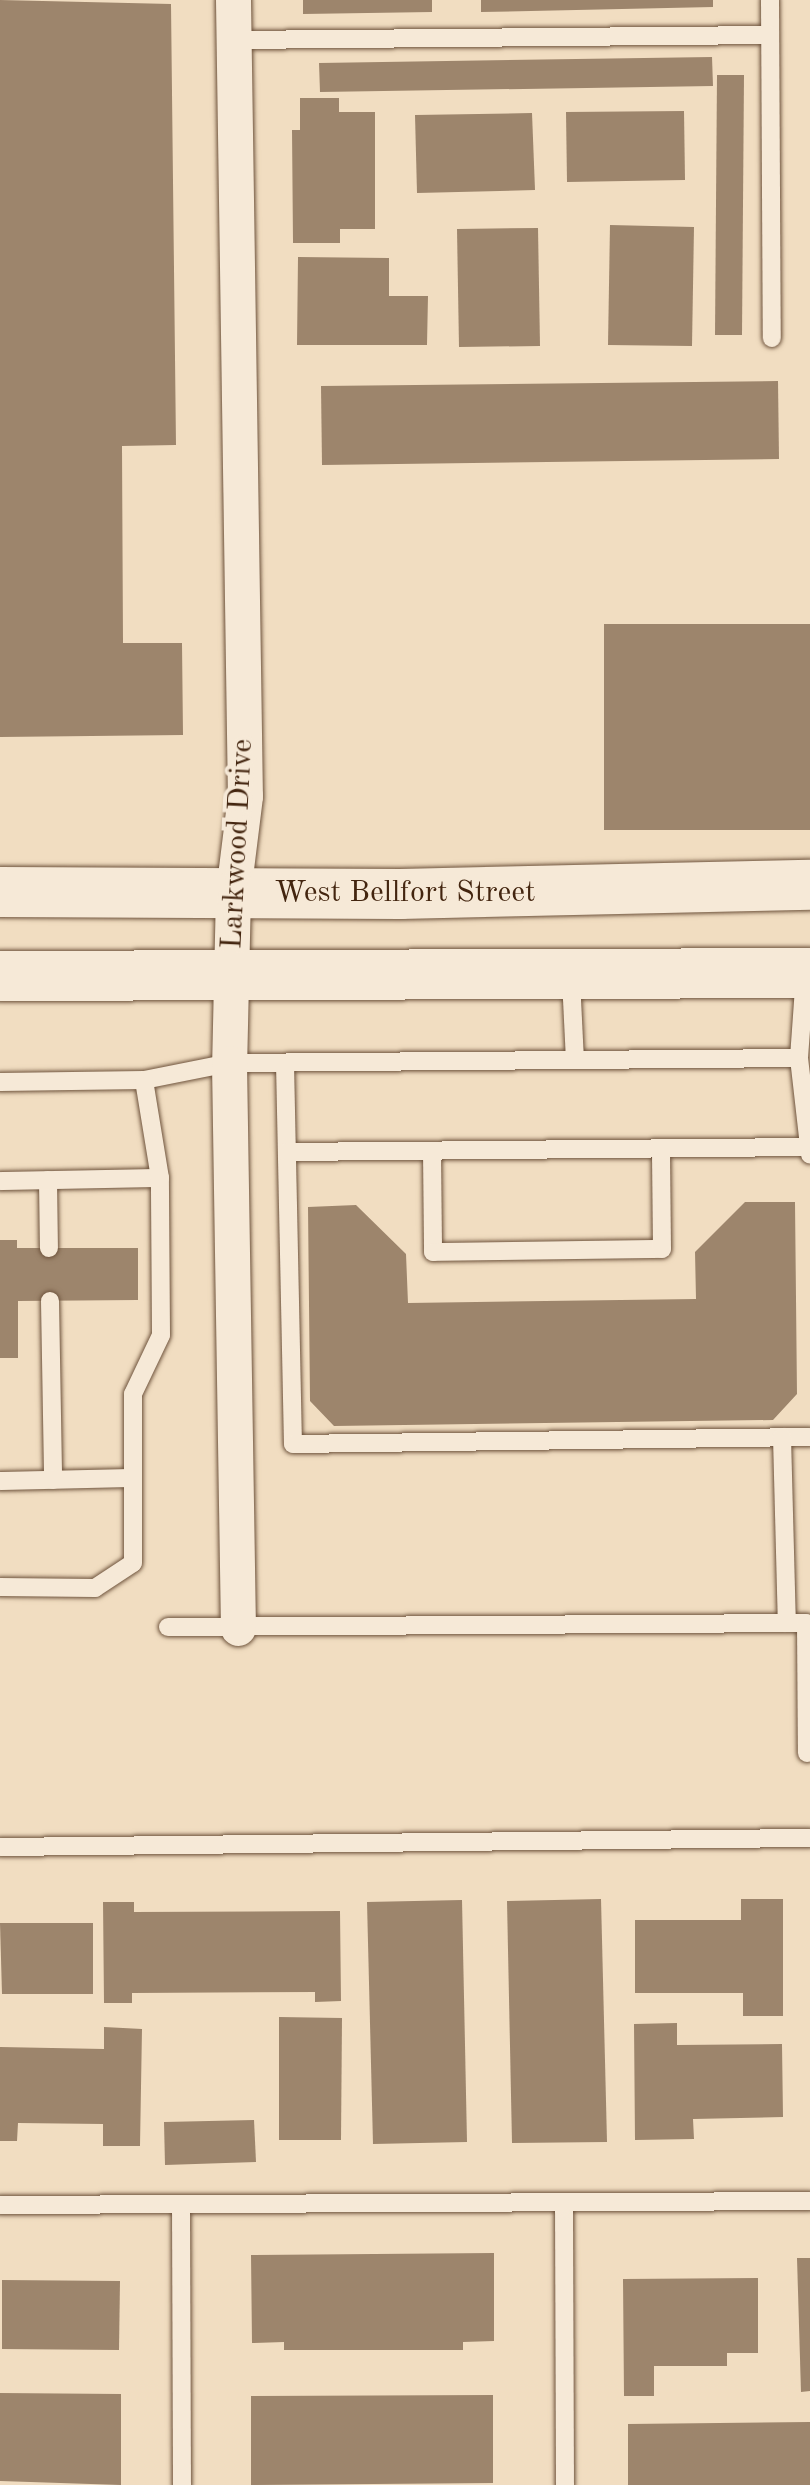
<!DOCTYPE html>
<style>
body{margin:0}
#map{position:relative;width:810px;height:2485px;overflow:hidden;background:#f1ddc1;font-family:"Old Standard TT",serif}
div>[style]{position:absolute}
[style*='--x']{left:calc(var(--x)*1px);top:calc(var(--y)*1px);width:calc(var(--w)*1px);rotate:calc(var(--a)*1deg)}
.building>*{inset:0;background:#9d856c}
.roads{filter:drop-shadow(0 0 2px #6e533c) drop-shadow(0 0 2px #6e533c)}
.lane>*{height:18px;margin:-9px;padding:0 9px;transform-origin:9px;border-radius:9px;background:#f6e9d7}
.street>*{height:35px;margin:-17.5px;padding:0 17.5px;transform-origin:17.5px;border-radius:17.5px;background:#f6e9d7}
.secondary>*{height:50px;margin:-25px;padding:0 25px;transform-origin:25px;border-radius:25px;background:#f6e9d7}
span{translate:-50% -50%;white-space:nowrap;text-align:center;line-height:1.15;-webkit-text-stroke:8px #f6e9d7;paint-order:stroke}
.street-label{font-size:30px;color:#43250f}
</style>
<div id="map">
<div class="building">
<i style="clip-path:polygon(0 0,171px 4px,176px 445px,122px 446px,123px 643px,182px 643px,183px 735px,0 737px)"></i>
<i style="clip-path:polygon(303px 0,432px 0,432px 12px,303px 14px)"></i>
<i style="clip-path:polygon(481px 0,713px 0,713px 7px,481px 12px)"></i>
<i style="clip-path:polygon(712px 57px,713px 86px,320px 92px,319px 63px)"></i>
<i style="clip-path:polygon(717px 75px,744px 75px,742px 335px,715px 335px)"></i>
<i style="clip-path:polygon(300px 98px,339px 98px,339px 112px,375px 112px,375px 229px,340px 229px,340px 243px,293px 243px,292px 130px,300px 130px)"></i>
<i style="clip-path:polygon(684px 111px,685px 180px,567px 182px,566px 112px)"></i>
<i style="clip-path:polygon(532px 113px,535px 190px,417px 193px,415px 115px)"></i>
<i style="clip-path:polygon(610px 225px,694px 227px,692px 346px,608px 345px)"></i>
<i style="clip-path:polygon(538px 228px,540px 346px,459px 347px,457px 229px)"></i>
<i style="clip-path:polygon(298px 257px,389px 258px,389px 296px,428px 296px,427px 345px,297px 345px)"></i>
<i style="clip-path:polygon(778px 381px,779px 459px,322px 465px,321px 386px)"></i>
<i style="clip-path:polygon(604px 624px,810px 624px,810px 830px,604px 830px)"></i>
<i style="clip-path:polygon(745px 1202px,795px 1202px,797px 1394px,773px 1420px,334px 1426px,310px 1401px,308px 1207px,356px 1205px,406px 1254px,408px 1303px,696px 1299px,695px 1252px)"></i>
<i style="clip-path:polygon(0 1240px,17px 1240px,17px 1248px,138px 1248px,138px 1300px,18px 1301px,18px 1358px,0 1358px)"></i>
<i style="clip-path:polygon(601px 1899px,607px 2142px,512px 2143px,507px 1901px)"></i>
<i style="clip-path:polygon(741px 1899px,783px 1899px,783px 2016px,743px 2016px,743px 1993px,635px 1993px,635px 1920px,741px 1920px)"></i>
<i style="clip-path:polygon(462px 1900px,467px 2142px,373px 2144px,367px 1902px)"></i>
<i style="clip-path:polygon(103px 1902px,134px 1902px,134px 1912px,340px 1911px,341px 2001px,315px 2002px,315px 1992px,132px 1993px,132px 2003px,104px 2003px)"></i>
<i style="clip-path:polygon(0 1923px,93px 1923px,93px 1994px,2px 1994px)"></i>
<i style="clip-path:polygon(279px 2017px,342px 2018px,341px 2140px,279px 2140px)"></i>
<i style="clip-path:polygon(677px 2023px,677px 2045px,782px 2044px,783px 2117px,693px 2119px,694px 2139px,635px 2140px,634px 2024px)"></i>
<i style="clip-path:polygon(104px 2027px,142px 2029px,140px 2146px,103px 2146px,103px 2124px,18px 2123px,17px 2141px,0 2141px,0 2047px,104px 2049px)"></i>
<i style="clip-path:polygon(254px 2120px,256px 2162px,165px 2165px,164px 2122px)"></i>
<i style="clip-path:polygon(494px 2253px,494px 2341px,463px 2342px,463px 2350px,284px 2350px,284px 2342px,252px 2343px,251px 2255px)"></i>
<i style="clip-path:polygon(797px 2258px,810px 2258px,810px 2391px,801px 2392px)"></i>
<i style="clip-path:polygon(758px 2278px,758px 2353px,727px 2353px,727px 2366px,654px 2366px,654px 2396px,624px 2396px,623px 2279px)"></i>
<i style="clip-path:polygon(2px 2280px,120px 2281px,119px 2350px,2px 2349px)"></i>
<i style="clip-path:polygon(0 2393px,121px 2394px,121px 2485px,0 2481px)"></i>
<i style="clip-path:polygon(493px 2395px,493px 2483px,251px 2485px,251px 2396px)"></i>
<i style="clip-path:polygon(810px 2422px,810px 2485px,628px 2485px,628px 2424px)"></i>
</div>
<div class="roads">
<div class="lane">
<i style="--x:770;--y:0;--w:338;--a:89.7"></i>
<i style="--x:233;--y:40;--w:537;--a:-0.53"></i>
<i style="--x:805;--y:974;--w:84;--a:94.1"></i>
<i style="--x:799;--y:1058;--w:97;--a:83.5"></i>
<i style="--x:571;--y:979;--w:81;--a:87.2"></i>
<i style="--x:285;--y:1063;--w:381;--a:88.8"></i>
<i style="--x:293;--y:1444;--w:517;--a:-0.78"></i>
<i style="--x:0;--y:1082;--w:144;--a:-0.8"></i>
<i style="--x:144;--y:1080;--w:87;--a:-11.3"></i>
<i style="--x:229;--y:1063;--w:570;--a:-0.5"></i>
<i style="--x:432;--y:1151;--w:101;--a:89.4"></i>
<i style="--x:433;--y:1252;--w:229;--a:-0.8"></i>
<i style="--x:662;--y:1249;--w:101;--a:-90.6"></i>
<i style="--x:287;--y:1152;--w:523;--a:-0.55"></i>
<i style="--x:48;--y:1180;--w:68;--a:89.2"></i>
<i style="--x:0;--y:1181;--w:160;--a:-1.1"></i>
<i style="--x:50;--y:1301;--w:179;--a:89"></i>
<i style="--x:782;--y:1437;--w:186;--a:88.5"></i>
<i style="--x:0;--y:1481;--w:132;--a:-1.3"></i>
<i style="--x:0;--y:1587;--w:95;--a:0.6"></i>
<i style="--x:95;--y:1588;--w:45;--a:-33.3"></i>
<i style="--x:133;--y:1563;--w:169;--a:-90"></i>
<i style="--x:133;--y:1394;--w:65;--a:-64.6"></i>
<i style="--x:161;--y:1335;--w:157;--a:-90.4"></i>
<i style="--x:160;--y:1178;--w:99;--a:-99.3"></i>
<i style="--x:168;--y:1627;--w:638;--a:-0.36"></i>
<i style="--x:806;--y:1623;--w:130;--a:89.6"></i>
<i style="--x:0;--y:1847;--w:810;--a:-0.64"></i>
<i style="--x:564;--y:2203;--w:282;--a:89.8"></i>
<i style="--x:181;--y:2204;--w:281;--a:89.8"></i>
<i style="--x:0;--y:2205;--w:810;--a:-0.28"></i>
</div>
<div class="street">
<i style="--x:233;--y:0;--w:796;--a:89.14"></i>
<i style="--x:245;--y:796;--w:98;--a:97.1"></i>
<i style="--x:233;--y:893;--w:170;--a:91.3"></i>
<i style="--x:229;--y:1063;--w:565;--a:89.09"></i>
</div>
<div class="secondary">
<i style="--x:0;--y:892;--w:400;--a:0.3"></i>
<i style="--x:400;--y:894;--w:410;--a:-1.3"></i>
<i style="--x:0;--y:976;--w:810;--a:-0.21"></i>
</div>
</div>
<div class="street-label">
<span style="left:238px;top:844px;rotate:-87deg">Larkwood Drive</span>
<span style="left:405px;top:893px">West Bellfort Street</span>
</div>
</div>
